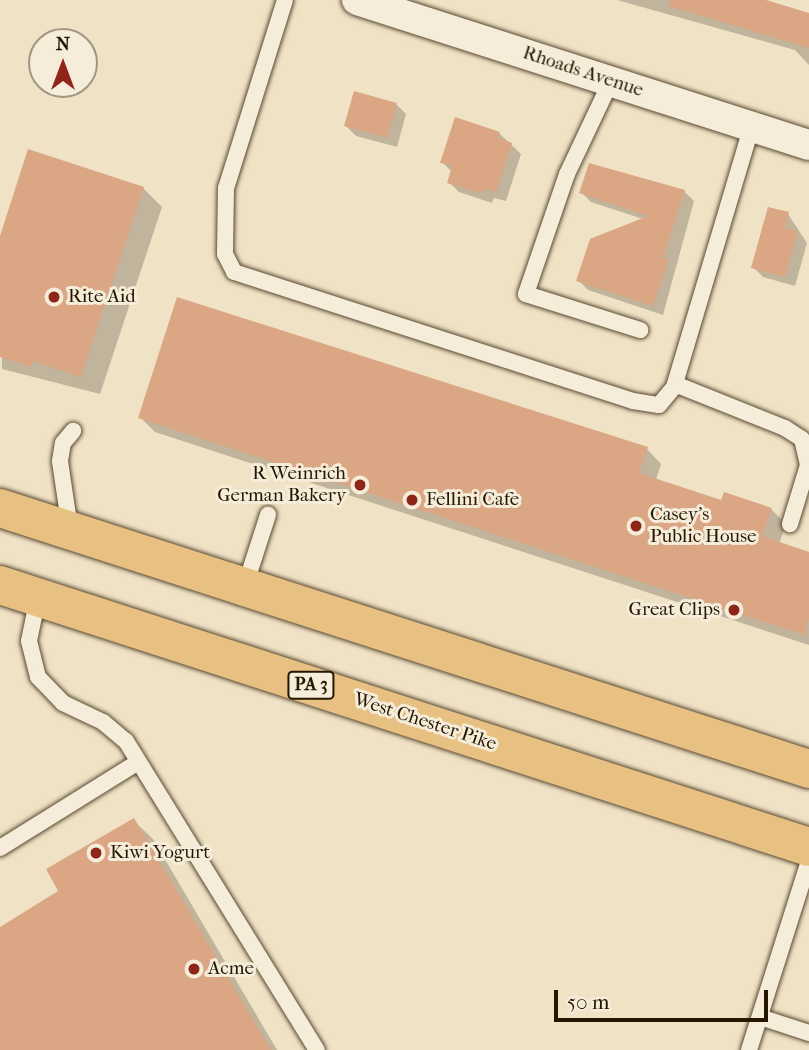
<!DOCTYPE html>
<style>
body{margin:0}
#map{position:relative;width:809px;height:1050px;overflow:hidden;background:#f0e2c4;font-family:"IM FELL French Canon",serif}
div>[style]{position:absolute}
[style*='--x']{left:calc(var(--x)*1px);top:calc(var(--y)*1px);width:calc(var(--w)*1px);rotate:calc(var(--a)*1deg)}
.shadow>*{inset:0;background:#0003}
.building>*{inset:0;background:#dba684}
.roads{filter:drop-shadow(0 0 2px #584932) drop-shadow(0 0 2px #584932)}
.lane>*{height:16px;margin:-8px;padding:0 8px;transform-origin:8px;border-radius:8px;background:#f5ecd9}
.street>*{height:30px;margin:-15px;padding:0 15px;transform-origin:15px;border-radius:15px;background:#f5ecd9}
.highway>*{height:38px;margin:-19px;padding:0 19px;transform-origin:19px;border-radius:19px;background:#e8c182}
.dots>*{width:19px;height:19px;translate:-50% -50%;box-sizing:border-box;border:4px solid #f5ecd9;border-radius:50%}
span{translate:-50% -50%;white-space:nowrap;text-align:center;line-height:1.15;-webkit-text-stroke:6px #f5ecd9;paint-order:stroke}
.shield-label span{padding:2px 5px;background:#f5ecd9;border:2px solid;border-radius:5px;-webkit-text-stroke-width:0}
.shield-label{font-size:18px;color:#251601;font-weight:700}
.street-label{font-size:19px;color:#251601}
.poi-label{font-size:19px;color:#251601}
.left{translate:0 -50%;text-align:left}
.right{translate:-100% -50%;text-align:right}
.north{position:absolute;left:28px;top:28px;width:70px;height:70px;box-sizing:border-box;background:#f5ecd9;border:2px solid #a29683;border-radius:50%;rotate:0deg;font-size:19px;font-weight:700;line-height:28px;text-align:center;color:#251601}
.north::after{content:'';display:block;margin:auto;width:24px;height:32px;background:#8f2418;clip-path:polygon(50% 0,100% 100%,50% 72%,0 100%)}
.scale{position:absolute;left:554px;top:990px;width:214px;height:32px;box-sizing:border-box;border:4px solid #251601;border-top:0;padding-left:9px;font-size:21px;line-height:24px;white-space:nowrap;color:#251601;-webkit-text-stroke:5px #f5ecd9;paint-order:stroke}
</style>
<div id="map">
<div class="shadow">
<i style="clip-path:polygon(617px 0,764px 0,809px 14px,809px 65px,795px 50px)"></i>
<i style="clip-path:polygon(396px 104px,406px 114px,397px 147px,356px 136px,346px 126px)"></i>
<i style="clip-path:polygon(499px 133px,521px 154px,506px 201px,494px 198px,492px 203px,459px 192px,449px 182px,452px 172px,442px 162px)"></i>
<i style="clip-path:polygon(143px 188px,162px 207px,100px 394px,2px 369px,0 242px)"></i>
<i style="clip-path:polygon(684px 191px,694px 201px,663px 315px,588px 290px,578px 280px,643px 219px,591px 202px,581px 192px)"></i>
<i style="clip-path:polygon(788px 214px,807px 243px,795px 286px,763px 277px,753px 267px)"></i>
<i style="clip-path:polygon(140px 417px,647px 449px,661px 464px,656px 480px,723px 502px,771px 509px,786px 524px,779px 544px,809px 553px,809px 645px,155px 432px)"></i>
<i style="clip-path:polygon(134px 821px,153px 839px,277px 1050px,0 1050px,0 929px,60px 891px)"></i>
</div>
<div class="building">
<i style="clip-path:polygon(670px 0,766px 0,809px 13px,809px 48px,669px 6px)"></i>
<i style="clip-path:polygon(354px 91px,397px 103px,387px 138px,344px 126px)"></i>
<i style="clip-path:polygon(455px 117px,500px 132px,498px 138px,512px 143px,496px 192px,484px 189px,482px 194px,447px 183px,452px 166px,440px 163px)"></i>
<i style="clip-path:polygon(28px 149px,144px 187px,81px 377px,33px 361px,31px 367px,0 357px,0 236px)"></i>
<i style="clip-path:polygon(589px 163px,685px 190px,663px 258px,669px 259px,653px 306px,576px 281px,590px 239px,648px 216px,579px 193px)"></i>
<i style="clip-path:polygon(768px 207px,789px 212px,785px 228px,798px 231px,785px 277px,751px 268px)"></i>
<i style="clip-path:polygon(177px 297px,648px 447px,639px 473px,721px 500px,724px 492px,772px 508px,762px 536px,809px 552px,809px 618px,804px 635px,138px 418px)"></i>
<i style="clip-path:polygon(134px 818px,271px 1050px,0 1050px,0 927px,58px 891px,46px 869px)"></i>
</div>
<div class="roads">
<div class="lane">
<i style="--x:285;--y:0;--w:197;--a:107.4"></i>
<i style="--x:226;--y:188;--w:66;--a:90.9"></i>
<i style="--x:225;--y:254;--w:20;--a:63"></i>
<i style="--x:234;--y:272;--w:419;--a:17.9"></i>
<i style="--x:633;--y:401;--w:26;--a:9"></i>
<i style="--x:659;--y:405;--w:23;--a:-50"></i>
<i style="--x:674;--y:387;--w:272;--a:-73.4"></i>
<i style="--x:611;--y:81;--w:103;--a:115.3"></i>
<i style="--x:567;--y:174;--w:127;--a:108.9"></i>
<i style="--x:526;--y:294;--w:120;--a:17.5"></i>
<i style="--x:675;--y:384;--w:118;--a:21.8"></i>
<i style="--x:785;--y:428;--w:20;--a:33"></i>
<i style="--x:802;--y:439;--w:27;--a:77"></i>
<i style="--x:808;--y:465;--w:62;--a:107"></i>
<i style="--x:70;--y:529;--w:69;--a:-98.4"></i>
<i style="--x:60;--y:461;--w:18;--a:-81"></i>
<i style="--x:63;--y:443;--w:16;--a:-50"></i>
<i style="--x:245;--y:586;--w:75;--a:-72.1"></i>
<i style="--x:38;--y:597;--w:45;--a:101.6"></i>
<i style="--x:29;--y:641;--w:37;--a:76"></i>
<i style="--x:38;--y:677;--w:36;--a:46"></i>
<i style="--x:63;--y:703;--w:44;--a:25.4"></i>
<i style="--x:103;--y:722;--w:30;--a:40"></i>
<i style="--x:126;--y:741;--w:363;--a:58.3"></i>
<i style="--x:0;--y:848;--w:163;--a:-31.9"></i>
<i style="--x:760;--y:1017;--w:52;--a:18.1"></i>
<i style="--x:749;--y:1050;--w:198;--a:-72.4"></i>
</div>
<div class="street">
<i style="--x:357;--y:0;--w:475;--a:17.8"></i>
</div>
<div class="highway">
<i style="--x:0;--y:508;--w:850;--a:17.88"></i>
<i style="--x:0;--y:585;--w:850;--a:17.94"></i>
</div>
</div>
<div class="dots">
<i style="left:54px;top:297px;background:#8f2418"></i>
<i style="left:360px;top:485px;background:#8f2418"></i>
<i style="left:412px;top:500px;background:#8f2418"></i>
<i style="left:636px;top:526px;background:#8f2418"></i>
<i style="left:734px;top:610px;background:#8f2418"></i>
<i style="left:96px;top:853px;background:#8f2418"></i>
<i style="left:194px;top:969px;background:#8f2418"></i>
</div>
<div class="shield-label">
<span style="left:311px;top:685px">PA 3</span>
</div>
<div class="street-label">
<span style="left:583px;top:72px;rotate:18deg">Rhoads Avenue</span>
<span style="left:425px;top:722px;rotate:18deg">West Chester Pike</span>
</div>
<div class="poi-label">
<span class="left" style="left:68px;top:297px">Rite Aid</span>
<span class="right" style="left:346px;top:485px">R Weinrich<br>German Bakery</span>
<span class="left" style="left:426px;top:500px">Fellini Cafe</span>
<span class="left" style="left:650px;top:526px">Casey's<br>Public House</span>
<span class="right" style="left:720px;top:610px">Great Clips</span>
<span class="left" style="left:110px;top:853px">Kiwi Yogurt</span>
<span class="left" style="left:208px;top:969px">Acme</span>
</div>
<div class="north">N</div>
<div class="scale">50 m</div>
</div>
